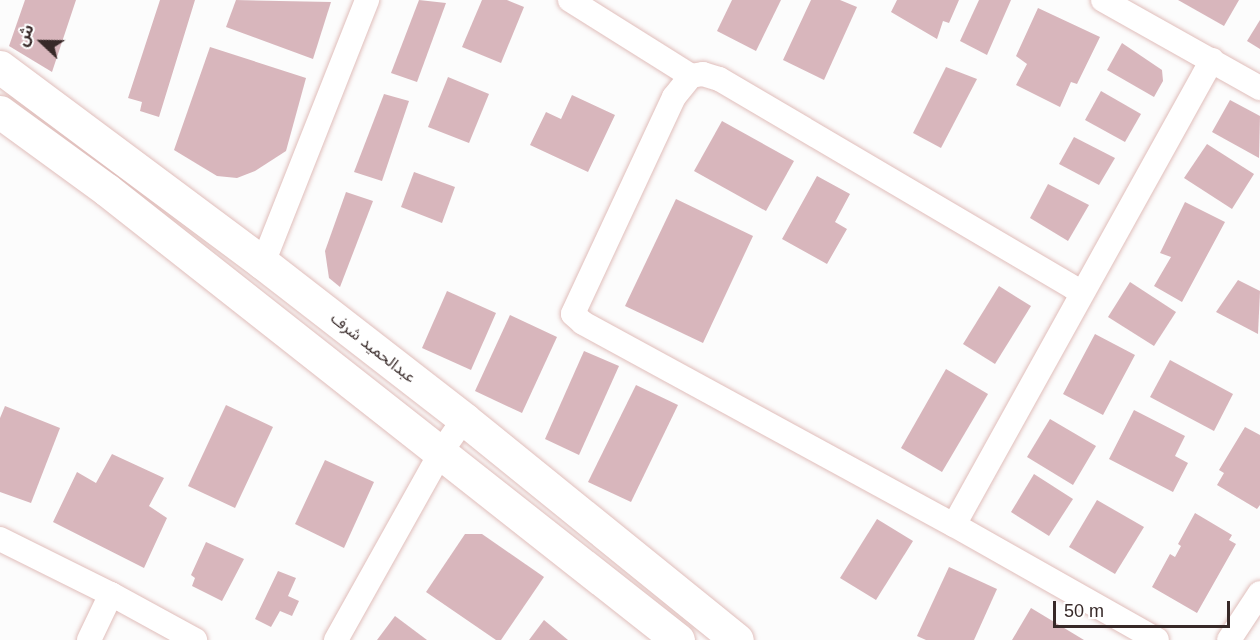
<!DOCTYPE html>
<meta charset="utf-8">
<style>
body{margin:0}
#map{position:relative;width:1260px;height:640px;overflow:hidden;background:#fcfcfc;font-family:Arial,"Noto Sans Arabic",sans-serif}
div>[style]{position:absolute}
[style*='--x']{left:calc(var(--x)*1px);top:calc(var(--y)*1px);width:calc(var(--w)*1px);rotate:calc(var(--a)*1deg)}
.building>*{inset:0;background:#d8b6bc}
.roads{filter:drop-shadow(0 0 2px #e0bebb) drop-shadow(0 0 2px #e0bebb)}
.street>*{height:24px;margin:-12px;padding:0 12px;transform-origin:12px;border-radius:12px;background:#fff}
.primary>*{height:33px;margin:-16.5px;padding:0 16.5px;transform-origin:16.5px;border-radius:16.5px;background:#fff}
span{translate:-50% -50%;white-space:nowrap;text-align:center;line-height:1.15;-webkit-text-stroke:6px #fff;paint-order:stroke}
.street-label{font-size:16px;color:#372928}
.north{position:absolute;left:12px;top:12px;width:60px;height:60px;-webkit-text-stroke:4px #fff;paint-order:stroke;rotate:292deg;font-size:16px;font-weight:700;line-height:24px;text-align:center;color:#372928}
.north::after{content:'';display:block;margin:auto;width:21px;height:27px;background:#372928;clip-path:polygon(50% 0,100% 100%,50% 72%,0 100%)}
.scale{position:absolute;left:1053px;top:601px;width:177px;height:27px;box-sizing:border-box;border:3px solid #372928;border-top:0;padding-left:8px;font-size:18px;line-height:21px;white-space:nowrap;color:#372928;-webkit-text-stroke:4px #fff;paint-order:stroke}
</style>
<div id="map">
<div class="building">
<i style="clip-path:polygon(25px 0,76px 0,52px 72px,9px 46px)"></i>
<i style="clip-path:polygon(160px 0,195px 0,159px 117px,140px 111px,142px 102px,128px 98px)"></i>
<i style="clip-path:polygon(236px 0,331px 2px,313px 59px,226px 27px)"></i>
<i style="clip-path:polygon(419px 0,446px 3px,417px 82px,391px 73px)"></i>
<i style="clip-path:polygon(482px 0,507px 0,524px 7px,501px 63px,462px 47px)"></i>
<i style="clip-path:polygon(732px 0,781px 0,756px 51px,717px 31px)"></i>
<i style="clip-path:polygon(811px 0,840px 0,857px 7px,824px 80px,783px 60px)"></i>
<i style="clip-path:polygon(897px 0,959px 0,949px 23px,943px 21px,937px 39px,891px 12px)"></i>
<i style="clip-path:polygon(979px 0,1011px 0,987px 55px,960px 41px)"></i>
<i style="clip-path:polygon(1178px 0,1239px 0,1224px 26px)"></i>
<i style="clip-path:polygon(1038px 8px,1100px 37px,1077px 84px,1071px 82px,1060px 107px,1016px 85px,1027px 64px,1016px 56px)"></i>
<i style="clip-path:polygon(1260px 20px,1260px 49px,1247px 41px)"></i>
<i style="clip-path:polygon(1122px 43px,1162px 70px,1163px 81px,1154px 97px,1107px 70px)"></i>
<i style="clip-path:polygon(210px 47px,306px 78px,286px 151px,255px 171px,237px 178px,217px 176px,174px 150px)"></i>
<i style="clip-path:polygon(946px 67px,977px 79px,941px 148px,913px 133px)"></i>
<i style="clip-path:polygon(448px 77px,489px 94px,469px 143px,428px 127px)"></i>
<i style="clip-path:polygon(1101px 91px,1141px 114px,1125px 142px,1085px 120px)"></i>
<i style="clip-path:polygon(384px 94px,409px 101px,382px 181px,354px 172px)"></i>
<i style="clip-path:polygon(572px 95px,615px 115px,588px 172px,530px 145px,546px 112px,561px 119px)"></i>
<i style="clip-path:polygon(1230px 100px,1260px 116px,1259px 158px,1212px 132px)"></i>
<i style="clip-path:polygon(722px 121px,794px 161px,766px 211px,694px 171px)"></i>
<i style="clip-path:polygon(1074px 137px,1115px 158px,1099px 185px,1059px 164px)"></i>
<i style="clip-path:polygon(1207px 144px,1254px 174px,1232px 209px,1184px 178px)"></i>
<i style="clip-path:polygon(414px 172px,455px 187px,442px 223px,401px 207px)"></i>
<i style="clip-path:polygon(817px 176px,850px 194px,835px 222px,847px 229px,827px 264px,782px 239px)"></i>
<i style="clip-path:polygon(1048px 184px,1089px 205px,1068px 241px,1030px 218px)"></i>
<i style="clip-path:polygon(346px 192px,373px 201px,340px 287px,329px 278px,325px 251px)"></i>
<i style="clip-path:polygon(676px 199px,753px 236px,703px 343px,625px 306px)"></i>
<i style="clip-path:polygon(1185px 202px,1225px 222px,1182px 302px,1154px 286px,1171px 257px,1160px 253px)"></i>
<i style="clip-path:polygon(1238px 280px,1260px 291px,1258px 334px,1216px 312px)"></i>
<i style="clip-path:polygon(1130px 282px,1176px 312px,1154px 346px,1108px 317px)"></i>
<i style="clip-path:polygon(999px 286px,1031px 306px,995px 364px,963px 344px)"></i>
<i style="clip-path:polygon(447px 291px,496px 313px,471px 370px,422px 348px)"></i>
<i style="clip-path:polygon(510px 315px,557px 337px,522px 413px,475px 391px)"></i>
<i style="clip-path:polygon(1095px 334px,1135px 355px,1103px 415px,1063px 394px)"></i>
<i style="clip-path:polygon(584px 351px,619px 366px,579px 455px,545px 439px)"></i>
<i style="clip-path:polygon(1170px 360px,1233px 394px,1214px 431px,1150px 397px)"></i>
<i style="clip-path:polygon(946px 369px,988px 394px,942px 472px,901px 448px)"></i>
<i style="clip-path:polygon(636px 385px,678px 405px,631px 502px,588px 482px)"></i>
<i style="clip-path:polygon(226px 405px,273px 427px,235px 508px,188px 486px)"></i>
<i style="clip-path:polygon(5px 406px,60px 428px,31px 503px,0 492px,0 418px)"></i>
<i style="clip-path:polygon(1134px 410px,1185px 436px,1175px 456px,1188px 463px,1173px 492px,1109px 459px)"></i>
<i style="clip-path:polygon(1050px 419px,1096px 446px,1073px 485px,1027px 457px)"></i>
<i style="clip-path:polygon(1245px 427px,1260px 435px,1260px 505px,1257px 509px,1217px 485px,1224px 473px,1219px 470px)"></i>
<i style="clip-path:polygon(112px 454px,164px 478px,149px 506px,167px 518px,144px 568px,53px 522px,77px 472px,96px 483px)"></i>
<i style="clip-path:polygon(325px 460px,374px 482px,344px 548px,295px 524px)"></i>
<i style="clip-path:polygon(1034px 474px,1073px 499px,1049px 536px,1011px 512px)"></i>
<i style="clip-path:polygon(1097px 500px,1144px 527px,1115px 574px,1069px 547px)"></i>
<i style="clip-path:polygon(1195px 513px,1232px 535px,1229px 540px,1236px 544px,1197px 613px,1152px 587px,1170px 554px,1175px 557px,1181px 546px,1178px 544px)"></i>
<i style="clip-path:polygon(877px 519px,913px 541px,876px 600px,840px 578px)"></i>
<i style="clip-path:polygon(465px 534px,482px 534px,544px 577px,501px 640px,496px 640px,426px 592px)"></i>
<i style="clip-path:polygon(206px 542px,244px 559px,222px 601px,192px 586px,195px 578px,191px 575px)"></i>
<i style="clip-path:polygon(949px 567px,997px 589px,974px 640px,926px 640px,917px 636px)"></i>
<i style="clip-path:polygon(278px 571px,296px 578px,288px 596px,299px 601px,292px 616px,280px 611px,271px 627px,255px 619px)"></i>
<i style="clip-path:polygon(1031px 608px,1084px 640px,1012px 640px)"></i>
<i style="clip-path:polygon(395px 616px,427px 640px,377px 640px)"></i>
<i style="clip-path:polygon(544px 620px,568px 640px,529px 640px)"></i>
</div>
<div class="roads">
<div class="street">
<i style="--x:570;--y:0;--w:143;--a:32.1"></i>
<i style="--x:1103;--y:0;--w:180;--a:29.3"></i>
<i style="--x:263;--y:263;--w:283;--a:-68.4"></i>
<i style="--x:1081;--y:292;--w:420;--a:-149.5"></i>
<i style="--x:719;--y:79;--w:17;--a:-163"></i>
<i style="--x:703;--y:74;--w:12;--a:171"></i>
<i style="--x:691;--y:76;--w:27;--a:129"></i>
<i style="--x:674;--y:97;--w:239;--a:115"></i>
<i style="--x:573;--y:314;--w:13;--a:42"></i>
<i style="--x:583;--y:323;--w:422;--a:28.6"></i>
<i style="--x:954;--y:525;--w:233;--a:29.5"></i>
<i style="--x:954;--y:525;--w:532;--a:-60.98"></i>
<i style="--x:0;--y:539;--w:124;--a:26.4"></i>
<i style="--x:111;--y:594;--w:96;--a:28.7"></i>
<i style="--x:89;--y:640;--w:51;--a:-64.4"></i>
<i style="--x:336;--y:640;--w:215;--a:-60.8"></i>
<i style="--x:441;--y:452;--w:40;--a:-55.1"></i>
<i style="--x:1229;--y:640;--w:56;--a:-56.6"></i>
</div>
<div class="primary">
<i style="--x:0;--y:67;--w:328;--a:36.7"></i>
<i style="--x:263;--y:263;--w:254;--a:37.8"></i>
<i style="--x:464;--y:419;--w:351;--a:39"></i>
<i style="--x:0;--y:112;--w:132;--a:36.1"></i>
<i style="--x:107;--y:190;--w:727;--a:38.24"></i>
</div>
</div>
<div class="street-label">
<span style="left:373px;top:348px;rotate:38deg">عبدالحميد شرف</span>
</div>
<div class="north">ش</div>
<div class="scale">50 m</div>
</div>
